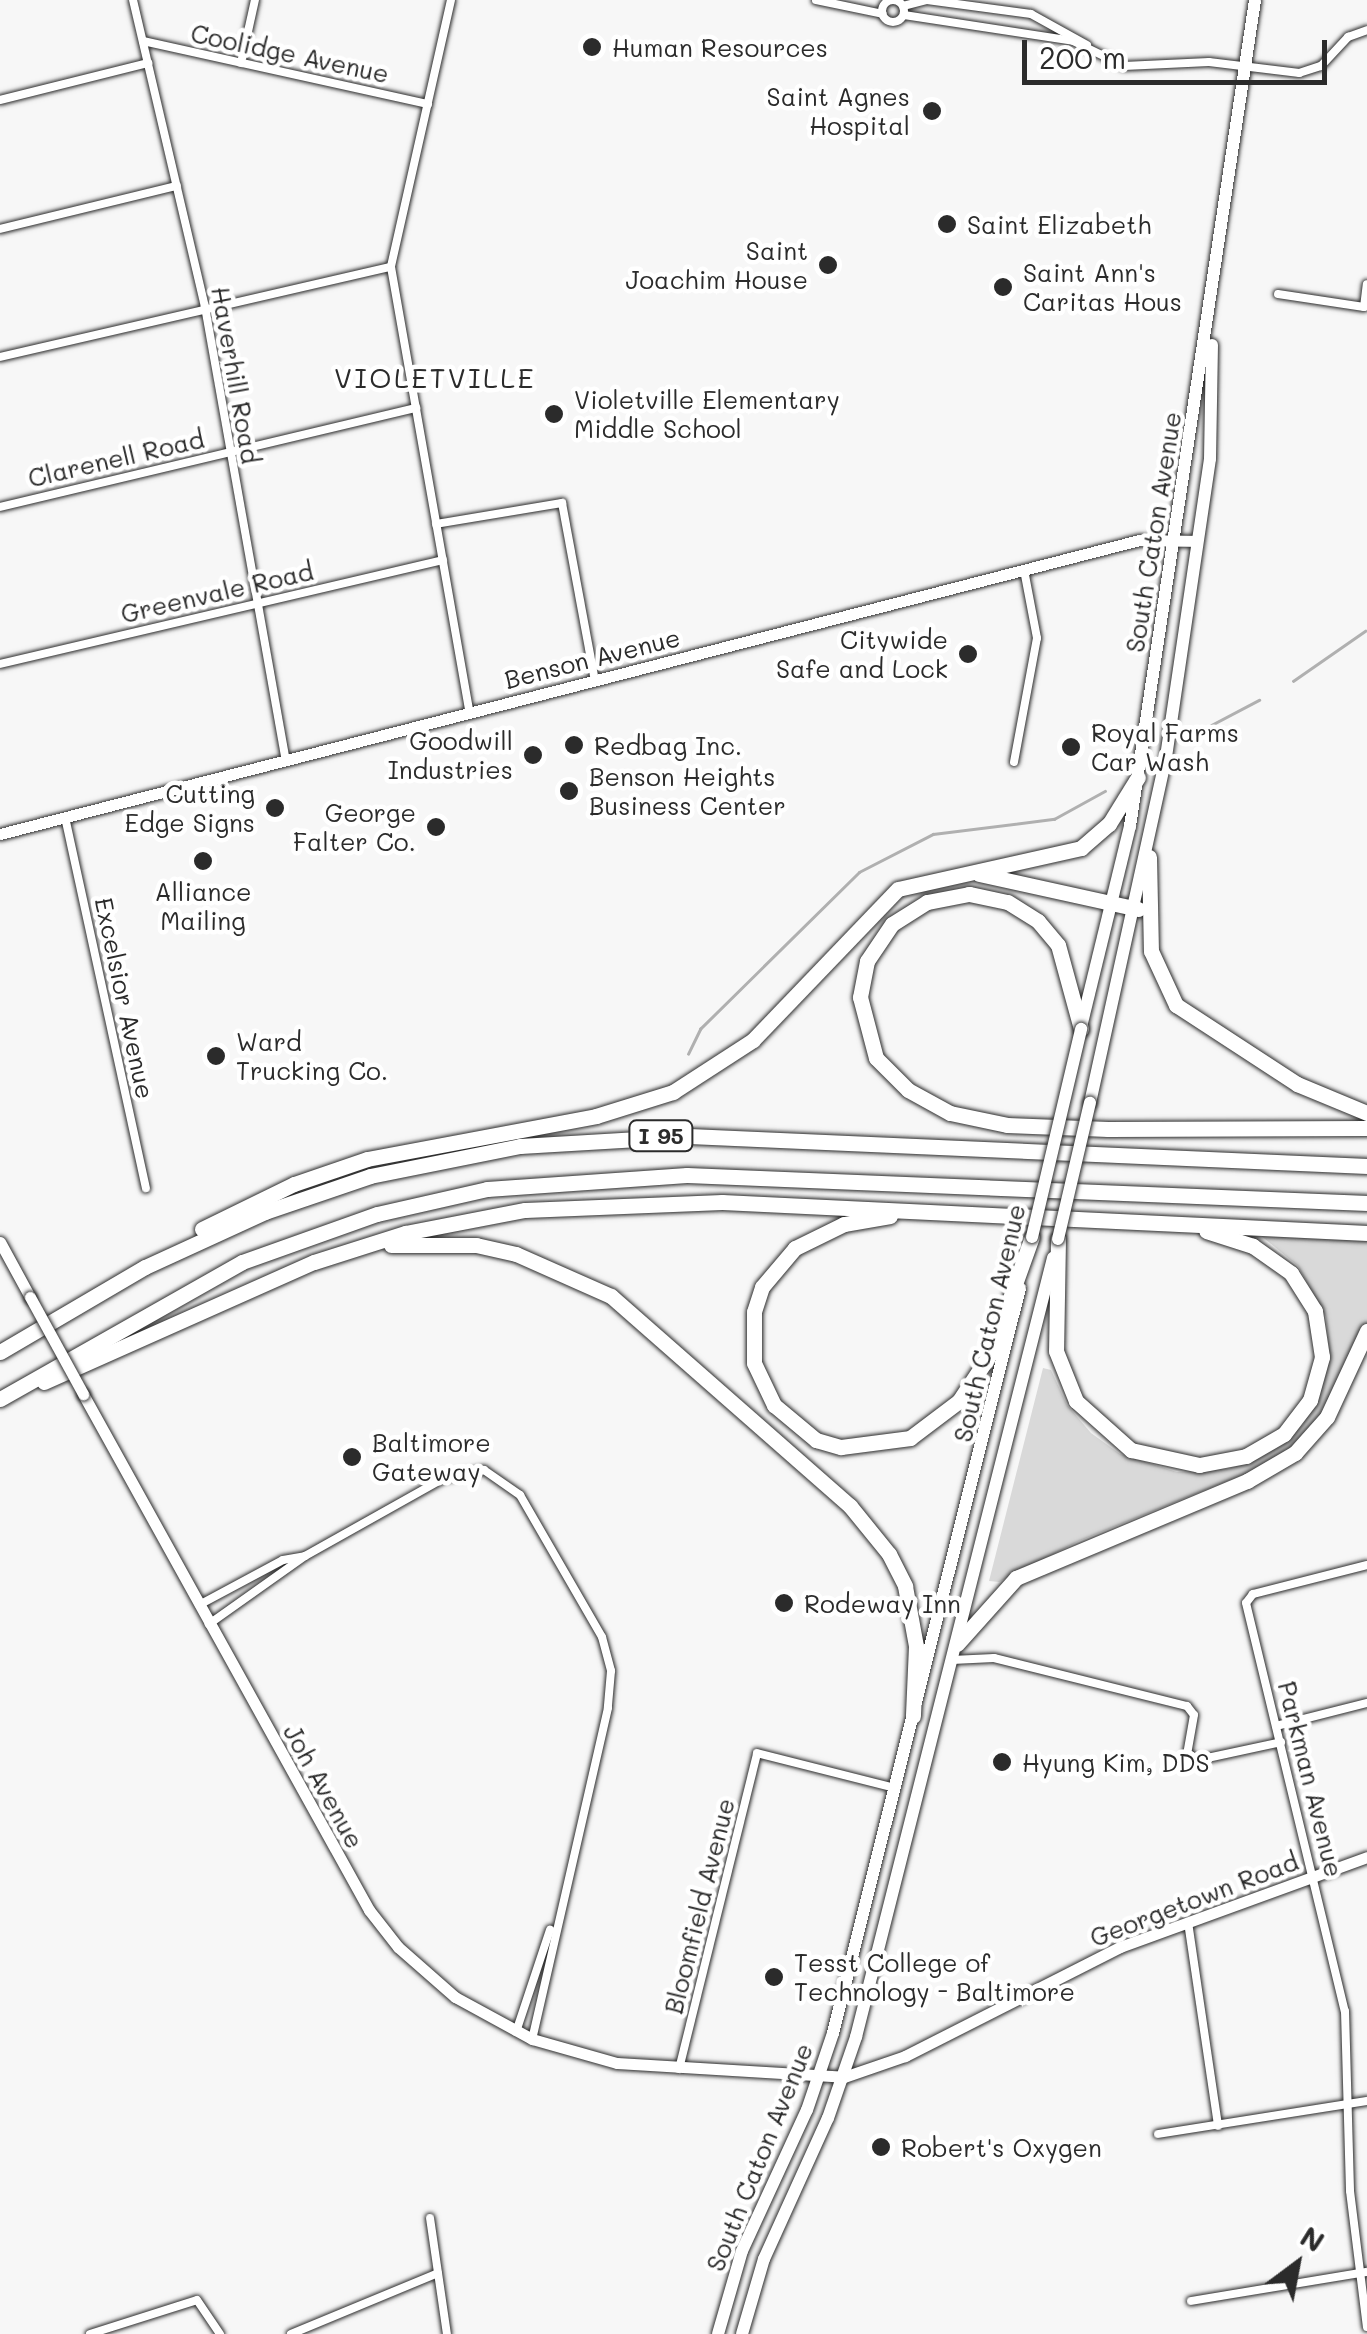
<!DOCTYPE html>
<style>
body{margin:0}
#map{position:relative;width:1367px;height:2334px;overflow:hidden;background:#f7f7f7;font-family:Mali,sans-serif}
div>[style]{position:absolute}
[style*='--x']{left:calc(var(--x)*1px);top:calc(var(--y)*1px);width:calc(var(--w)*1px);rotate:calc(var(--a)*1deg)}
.green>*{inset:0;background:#d9d9d9}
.stream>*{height:2.5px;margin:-1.25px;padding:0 1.25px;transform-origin:1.25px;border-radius:1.25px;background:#b0b0b0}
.roads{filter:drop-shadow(0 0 2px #2b2b2b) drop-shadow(0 0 2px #2b2b2b)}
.street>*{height:8px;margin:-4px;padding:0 4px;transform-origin:4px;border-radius:4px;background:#fff}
.street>.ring{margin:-4px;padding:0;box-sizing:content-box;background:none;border:8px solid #fff;border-radius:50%}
.secondary>*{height:11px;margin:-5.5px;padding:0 5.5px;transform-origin:5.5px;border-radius:5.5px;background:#fff}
.primary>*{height:12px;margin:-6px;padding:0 6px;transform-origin:6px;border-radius:6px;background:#fff}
.highway>*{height:15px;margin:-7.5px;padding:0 7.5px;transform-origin:7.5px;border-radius:7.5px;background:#fff}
.bridges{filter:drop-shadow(0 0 2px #2b2b2b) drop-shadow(0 0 2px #2b2b2b)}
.secondary-bridge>*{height:11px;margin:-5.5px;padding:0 5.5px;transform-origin:5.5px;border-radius:5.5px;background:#fff}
.primary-bridge>*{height:12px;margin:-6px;padding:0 6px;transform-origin:6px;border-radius:6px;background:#fff}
.dots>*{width:28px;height:28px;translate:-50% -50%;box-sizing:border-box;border:5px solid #fff;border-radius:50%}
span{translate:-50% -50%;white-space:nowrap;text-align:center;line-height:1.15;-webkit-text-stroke:9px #fff;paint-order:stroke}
.shield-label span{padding:2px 8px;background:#fff;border:2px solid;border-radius:8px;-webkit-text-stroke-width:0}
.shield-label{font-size:22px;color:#2b2b2b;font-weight:700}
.poi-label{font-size:25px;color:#2b2b2b}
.left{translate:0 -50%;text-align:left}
.right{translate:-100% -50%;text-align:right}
.street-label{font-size:25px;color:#2b2b2b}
.neighbourhood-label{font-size:28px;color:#2b2b2b;letter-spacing:2.5px}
.north{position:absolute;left:1247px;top:2214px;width:100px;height:100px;-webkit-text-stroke:8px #fff;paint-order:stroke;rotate:32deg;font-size:28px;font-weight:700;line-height:40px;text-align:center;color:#2b2b2b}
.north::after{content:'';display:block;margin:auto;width:35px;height:45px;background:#2b2b2b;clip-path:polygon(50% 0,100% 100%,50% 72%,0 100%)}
.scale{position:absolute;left:1022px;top:40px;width:305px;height:45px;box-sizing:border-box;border:5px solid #2b2b2b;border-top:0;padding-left:12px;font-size:30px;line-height:35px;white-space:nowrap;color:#2b2b2b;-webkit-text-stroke:8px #fff;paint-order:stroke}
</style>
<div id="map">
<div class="green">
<i style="clip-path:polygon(1259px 1234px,1367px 1241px,1367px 1324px,1317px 1420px,1295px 1445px,1247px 1473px,1079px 1541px,999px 1582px,989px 1581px,1043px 1368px,1051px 1370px,1067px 1405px,1091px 1433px,1120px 1454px,1177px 1472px,1228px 1469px,1260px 1458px,1303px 1425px,1330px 1360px,1326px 1317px,1298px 1266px)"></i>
</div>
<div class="stream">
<i style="--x:1293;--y:681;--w:88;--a:-34.8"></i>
<i style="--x:1198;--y:732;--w:69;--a:-27.7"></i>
<i style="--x:688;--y:1054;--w:28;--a:-64"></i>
<i style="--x:700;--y:1029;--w:223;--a:-44.6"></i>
<i style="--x:859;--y:872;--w:83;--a:-27.2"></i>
<i style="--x:933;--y:834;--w:122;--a:-7.1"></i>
<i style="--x:1054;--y:819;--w:58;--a:-28.8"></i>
</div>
<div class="roads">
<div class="street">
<i style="--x:133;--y:0;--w:315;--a:76.8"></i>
<i style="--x:205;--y:307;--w:460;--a:79.9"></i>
<i style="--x:451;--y:0;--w:274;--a:102.7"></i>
<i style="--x:391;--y:267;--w:453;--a:80"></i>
<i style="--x:816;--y:0;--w:68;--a:11.8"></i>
<i class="ring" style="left:882px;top:0;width:14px;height:14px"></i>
<i style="--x:903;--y:6;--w:25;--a:-14"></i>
<i style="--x:927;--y:0;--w:105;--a:7.7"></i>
<i style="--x:1031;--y:14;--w:64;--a:29"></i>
<i style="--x:904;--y:15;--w:171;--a:8.7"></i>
<i style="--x:1073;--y:41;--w:57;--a:26.1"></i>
<i style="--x:1124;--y:66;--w:85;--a:-2.7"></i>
<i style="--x:1209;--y:62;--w:91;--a:7"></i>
<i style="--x:1299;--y:73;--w:23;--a:-18"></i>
<i style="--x:1321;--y:66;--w:40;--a:-47"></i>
<i style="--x:1348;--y:37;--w:20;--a:-20"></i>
<i style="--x:143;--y:41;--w:292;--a:12.5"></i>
<i style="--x:241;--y:63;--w:65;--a:-77.5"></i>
<i style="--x:0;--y:100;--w:153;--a:-14"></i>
<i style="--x:0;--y:229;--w:182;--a:-13.7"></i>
<i style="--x:1278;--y:294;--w:87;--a:8.6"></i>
<i style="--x:1364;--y:307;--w:23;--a:-83"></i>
<i style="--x:0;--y:357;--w:401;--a:-13"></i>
<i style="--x:0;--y:507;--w:428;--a:-13.4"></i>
<i style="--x:436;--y:524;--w:128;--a:-9.5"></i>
<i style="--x:562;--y:503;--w:181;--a:79.5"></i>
<i style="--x:0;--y:664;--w:455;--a:-13.2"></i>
<i style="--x:1014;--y:762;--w:126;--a:-79.5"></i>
<i style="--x:1037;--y:638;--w:69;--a:-100.8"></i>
<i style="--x:65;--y:817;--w:380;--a:77.7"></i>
<i style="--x:305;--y:1556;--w:159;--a:-29.3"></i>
<i style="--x:444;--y:1478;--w:41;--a:-11.3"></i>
<i style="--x:484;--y:1470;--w:44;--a:34.8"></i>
<i style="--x:520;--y:1495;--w:164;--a:60"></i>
<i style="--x:602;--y:1637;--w:35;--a:75"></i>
<i style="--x:611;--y:1671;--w:37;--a:95"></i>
<i style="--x:608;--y:1708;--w:340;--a:102.9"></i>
<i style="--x:1367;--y:1565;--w:118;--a:165.7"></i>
<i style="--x:1253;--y:1594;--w:11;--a:128"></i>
<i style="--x:1246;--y:1603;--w:420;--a:76.4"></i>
<i style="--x:1345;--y:2011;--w:180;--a:88.4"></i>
<i style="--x:1350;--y:2191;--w:137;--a:82.9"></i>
<i style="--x:199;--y:1605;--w:95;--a:-28.2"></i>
<i style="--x:283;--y:1560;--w:22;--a:-10"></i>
<i style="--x:305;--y:1556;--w:118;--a:144.7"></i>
<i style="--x:952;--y:1660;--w:42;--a:-2.7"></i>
<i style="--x:994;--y:1658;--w:199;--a:14"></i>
<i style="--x:1187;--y:1706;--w:11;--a:52"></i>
<i style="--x:1194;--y:1715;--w:39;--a:100"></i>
<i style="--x:1187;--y:1753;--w:13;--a:32"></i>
<i style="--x:1198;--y:1760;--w:85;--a:-12.2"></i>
<i style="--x:1276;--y:1726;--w:94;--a:-14.2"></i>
<i style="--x:1188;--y:1922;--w:206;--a:81.6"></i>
<i style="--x:516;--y:2032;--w:108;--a:-71.6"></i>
<i style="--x:679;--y:2069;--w:325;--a:-76.1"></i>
<i style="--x:757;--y:1753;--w:142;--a:14.2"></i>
<i style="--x:1158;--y:2134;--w:212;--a:-9"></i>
<i style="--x:430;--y:2218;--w:117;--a:81.7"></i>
<i style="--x:1191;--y:2301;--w:178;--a:-9.4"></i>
<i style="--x:90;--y:2334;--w:112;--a:-17.6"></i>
<i style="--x:197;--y:2300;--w:41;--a:55.9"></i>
<i style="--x:291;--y:2334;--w:159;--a:-22.5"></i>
</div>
<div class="secondary">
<i style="--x:0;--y:834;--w:1176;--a:-14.47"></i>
<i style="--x:1139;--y:540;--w:58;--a:1"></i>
<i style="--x:0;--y:1242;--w:63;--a:61.4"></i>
<i style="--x:83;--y:1394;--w:590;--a:61"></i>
<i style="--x:369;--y:1910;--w:47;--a:51.9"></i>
<i style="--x:398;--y:1947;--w:76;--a:41.3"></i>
<i style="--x:455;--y:1997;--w:88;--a:28.6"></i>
<i style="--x:532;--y:2039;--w:88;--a:15.8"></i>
<i style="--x:617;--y:2063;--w:227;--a:3.5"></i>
<i style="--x:844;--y:2077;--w:65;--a:-19"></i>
<i style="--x:905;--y:2056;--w:241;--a:-26.9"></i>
<i style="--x:1120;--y:1947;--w:263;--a:-20"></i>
</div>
<div class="primary">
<i style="--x:1081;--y:1027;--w:207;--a:-76.3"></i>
<i style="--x:1130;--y:826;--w:835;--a:-81.39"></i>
<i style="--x:1090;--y:1103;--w:354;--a:-77.6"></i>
<i style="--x:1166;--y:757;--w:301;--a:-81.6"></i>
<i style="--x:1210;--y:459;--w:114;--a:-89"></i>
<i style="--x:718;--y:2334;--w:86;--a:-73.9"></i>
<i style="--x:742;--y:2251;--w:155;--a:-65.3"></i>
<i style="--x:807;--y:2110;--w:81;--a:-71.3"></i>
<i style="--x:833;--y:2033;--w:768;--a:-75.91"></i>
<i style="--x:742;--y:2334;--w:78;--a:-73.7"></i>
<i style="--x:764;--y:2259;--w:155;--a:-65.6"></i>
<i style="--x:828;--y:2118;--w:86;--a:-70.9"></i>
<i style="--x:856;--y:2037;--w:804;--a:-75.81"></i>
</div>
<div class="highway">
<i style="--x:1149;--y:857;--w:94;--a:88.8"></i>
<i style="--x:1151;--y:951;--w:60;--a:65.2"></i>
<i style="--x:1176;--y:1005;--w:145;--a:33.1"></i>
<i style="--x:1297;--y:1084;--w:76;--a:22.5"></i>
<i style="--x:979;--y:874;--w:163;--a:12.4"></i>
<i style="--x:1081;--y:1029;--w:87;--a:-105.3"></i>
<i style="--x:1058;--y:945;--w:31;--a:-130"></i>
<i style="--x:1038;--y:921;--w:36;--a:-148"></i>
<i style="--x:1007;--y:902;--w:39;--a:-168"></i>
<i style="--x:969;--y:894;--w:43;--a:169.2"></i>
<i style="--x:927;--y:902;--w:41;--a:147.8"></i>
<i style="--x:892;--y:924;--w:45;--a:124"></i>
<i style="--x:867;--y:961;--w:37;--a:101"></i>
<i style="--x:860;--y:997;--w:63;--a:75.3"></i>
<i style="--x:876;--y:1058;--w:45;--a:45"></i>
<i style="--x:908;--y:1090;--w:48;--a:28.7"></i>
<i style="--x:950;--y:1113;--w:58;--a:11.9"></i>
<i style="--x:1007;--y:1125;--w:101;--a:2.3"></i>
<i style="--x:1108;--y:1129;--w:259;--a:-0.2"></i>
<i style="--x:890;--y:1216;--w:47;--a:170.1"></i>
<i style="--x:844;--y:1224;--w:55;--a:153.9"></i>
<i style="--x:795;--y:1248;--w:51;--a:130.2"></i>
<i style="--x:762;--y:1287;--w:26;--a:108"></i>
<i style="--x:754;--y:1312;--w:51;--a:90"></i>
<i style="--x:754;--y:1363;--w:47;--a:64.5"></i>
<i style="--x:774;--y:1405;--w:55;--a:39.8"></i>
<i style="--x:816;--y:1440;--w:26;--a:16"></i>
<i style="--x:841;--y:1447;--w:70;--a:-7.4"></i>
<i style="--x:910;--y:1438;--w:61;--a:-37.1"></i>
<i style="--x:959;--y:1401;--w:56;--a:-56.6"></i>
<i style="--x:990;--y:1354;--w:124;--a:-70.3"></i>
<i style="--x:202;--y:1229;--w:102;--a:-26.1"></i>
<i style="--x:294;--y:1184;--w:77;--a:-18.9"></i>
<i style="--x:367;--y:1159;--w:233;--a:-10.6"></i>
<i style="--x:596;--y:1116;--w:81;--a:-17.3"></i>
<i style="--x:673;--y:1092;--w:95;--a:-33"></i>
<i style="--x:753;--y:1040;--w:209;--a:-46.2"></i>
<i style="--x:898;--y:889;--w:188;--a:-12.6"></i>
<i style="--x:1081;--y:848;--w:37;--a:-41"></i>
<i style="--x:1109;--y:824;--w:55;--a:-58.3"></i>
<i style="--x:1058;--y:1239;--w:112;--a:91"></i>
<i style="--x:1056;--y:1351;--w:54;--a:68.2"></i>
<i style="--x:1076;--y:1401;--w:74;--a:41.7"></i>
<i style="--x:1131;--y:1450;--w:70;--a:12.4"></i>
<i style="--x:1199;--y:1465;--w:48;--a:-10.8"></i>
<i style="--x:1246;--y:1456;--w:44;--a:-30.1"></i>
<i style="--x:1284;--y:1434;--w:43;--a:-52.6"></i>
<i style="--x:1310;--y:1400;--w:45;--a:-74.4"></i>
<i style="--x:1322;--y:1357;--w:47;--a:-98.7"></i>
<i style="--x:1315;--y:1311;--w:45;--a:-122.3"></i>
<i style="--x:1291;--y:1273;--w:47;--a:-144.6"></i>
<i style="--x:1253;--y:1246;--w:49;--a:-162.3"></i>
<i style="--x:391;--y:1245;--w:85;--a:0"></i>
<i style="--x:476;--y:1245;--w:41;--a:12.7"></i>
<i style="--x:516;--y:1254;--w:104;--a:23.9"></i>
<i style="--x:611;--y:1296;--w:318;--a:41.3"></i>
<i style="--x:850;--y:1506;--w:62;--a:50.9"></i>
<i style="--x:889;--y:1554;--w:36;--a:63"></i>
<i style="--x:905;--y:1586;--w:61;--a:79.6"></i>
<i style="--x:916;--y:1646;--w:70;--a:92.5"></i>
<i style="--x:0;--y:1352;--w:168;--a:-30.4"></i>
<i style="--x:145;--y:1267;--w:132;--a:-24.6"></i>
<i style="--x:265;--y:1212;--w:111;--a:-18.9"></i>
<i style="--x:370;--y:1176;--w:153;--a:-11.3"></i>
<i style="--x:520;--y:1146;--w:169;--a:-3.4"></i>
<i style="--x:689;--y:1136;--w:679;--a:2.53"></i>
<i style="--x:44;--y:1382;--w:295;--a:-24"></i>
<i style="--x:314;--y:1262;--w:96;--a:-17.7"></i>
<i style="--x:405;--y:1233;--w:122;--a:-10.9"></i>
<i style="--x:525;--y:1210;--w:197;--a:-2.3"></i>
<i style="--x:722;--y:1202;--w:646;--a:2.75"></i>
<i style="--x:0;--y:1399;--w:278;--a:-29.5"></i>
<i style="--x:242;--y:1262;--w:143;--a:-19.6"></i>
<i style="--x:377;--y:1214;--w:113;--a:-12.8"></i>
<i style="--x:487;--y:1189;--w:200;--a:-4"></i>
<i style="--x:687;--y:1175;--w:681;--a:2.36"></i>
<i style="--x:957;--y:1644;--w:89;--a:-48.2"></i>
<i style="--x:1016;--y:1578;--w:251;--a:-22.8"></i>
<i style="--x:1247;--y:1481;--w:56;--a:-30.3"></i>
<i style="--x:1295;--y:1453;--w:48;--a:-48.4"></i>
<i style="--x:1327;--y:1417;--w:95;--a:-65.1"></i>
</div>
</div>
<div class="bridges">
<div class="secondary-bridge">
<i style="--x:30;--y:1297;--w:111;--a:61.3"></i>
</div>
<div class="primary-bridge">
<i style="--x:1032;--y:1237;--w:214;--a:-76.7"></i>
<i style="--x:1058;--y:1239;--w:140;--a:-76.8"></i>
</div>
</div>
<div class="dots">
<i style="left:592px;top:47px;background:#2b2b2b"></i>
<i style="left:932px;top:111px;background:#2b2b2b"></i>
<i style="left:947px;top:224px;background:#2b2b2b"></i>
<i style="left:828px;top:265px;background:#2b2b2b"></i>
<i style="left:1003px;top:287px;background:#2b2b2b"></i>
<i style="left:554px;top:414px;background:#2b2b2b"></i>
<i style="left:968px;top:654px;background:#2b2b2b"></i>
<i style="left:574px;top:745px;background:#2b2b2b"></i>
<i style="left:1071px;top:747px;background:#2b2b2b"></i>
<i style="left:533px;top:755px;background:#2b2b2b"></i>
<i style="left:569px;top:791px;background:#2b2b2b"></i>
<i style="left:275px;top:808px;background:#2b2b2b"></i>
<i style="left:436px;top:827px;background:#2b2b2b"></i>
<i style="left:203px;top:861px;background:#2b2b2b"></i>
<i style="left:216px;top:1056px;background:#2b2b2b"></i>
<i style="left:352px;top:1457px;background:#2b2b2b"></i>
<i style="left:784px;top:1603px;background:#2b2b2b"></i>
<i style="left:1002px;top:1762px;background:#2b2b2b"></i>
<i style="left:774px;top:1977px;background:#2b2b2b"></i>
<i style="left:881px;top:2147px;background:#2b2b2b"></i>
</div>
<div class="shield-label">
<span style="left:661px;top:1136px">I 95</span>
</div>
<div class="poi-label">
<span class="left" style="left:612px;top:47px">Human Resources</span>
<span class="right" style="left:910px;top:111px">Saint Agnes<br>Hospital</span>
<span class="left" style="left:967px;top:224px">Saint Elizabeth</span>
<span class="right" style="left:808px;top:265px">Saint<br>Joachim House</span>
<span class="left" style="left:1023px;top:287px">Saint Ann's<br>Caritas Hous</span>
<span class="left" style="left:574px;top:414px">Violetville Elementary<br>Middle School</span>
<span class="right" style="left:948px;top:654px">Citywide<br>Safe and Lock</span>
<span class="left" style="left:1091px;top:747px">Royal Farms<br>Car Wash</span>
<span class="right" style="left:513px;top:755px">Goodwill<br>Industries</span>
<span class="left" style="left:594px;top:745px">Redbag Inc.</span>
<span class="left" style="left:589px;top:791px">Benson Heights<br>Business Center</span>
<span class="right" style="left:255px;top:808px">Cutting<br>Edge Signs</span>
<span class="right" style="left:416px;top:827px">George<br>Falter Co.</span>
<span style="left:203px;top:906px">Alliance<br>Mailing</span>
<span class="left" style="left:236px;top:1056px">Ward<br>Trucking Co.</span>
<span class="left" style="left:372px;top:1457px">Baltimore<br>Gateway</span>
<span class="left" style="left:804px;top:1603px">Rodeway Inn</span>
<span class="left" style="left:1022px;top:1762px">Hyung Kim, DDS</span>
<span class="left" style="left:794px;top:1977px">Tesst College of<br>Technology - Baltimore</span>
<span class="left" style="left:901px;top:2147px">Robert's Oxygen</span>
</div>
<div class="street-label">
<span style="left:290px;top:53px;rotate:12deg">Coolidge Avenue</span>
<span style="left:236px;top:375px;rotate:80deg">Haverhill Road</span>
<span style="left:116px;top:458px;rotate:-13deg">Clarenell Road</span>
<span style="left:1153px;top:532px;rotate:-81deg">South Caton Avenue</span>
<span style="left:217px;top:592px;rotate:-13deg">Greenvale Road</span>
<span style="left:592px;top:658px;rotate:-14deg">Benson Avenue</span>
<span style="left:125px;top:998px;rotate:78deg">Excelsior Avenue</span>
<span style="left:989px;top:1323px;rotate:-77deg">South Caton Avenue</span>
<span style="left:1311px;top:1779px;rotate:76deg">Parkman Avenue</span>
<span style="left:324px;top:1786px;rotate:61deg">Joh Avenue</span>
<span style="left:1194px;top:1899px;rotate:-21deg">Georgetown Road</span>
<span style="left:699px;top:1906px;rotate:-76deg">Bloomfield Avenue</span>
<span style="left:759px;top:2157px;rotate:-68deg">South Caton Avenue</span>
</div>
<div class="neighbourhood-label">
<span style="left:435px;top:377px">VIOLETVILLE</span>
</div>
<div class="north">N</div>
<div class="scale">200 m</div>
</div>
